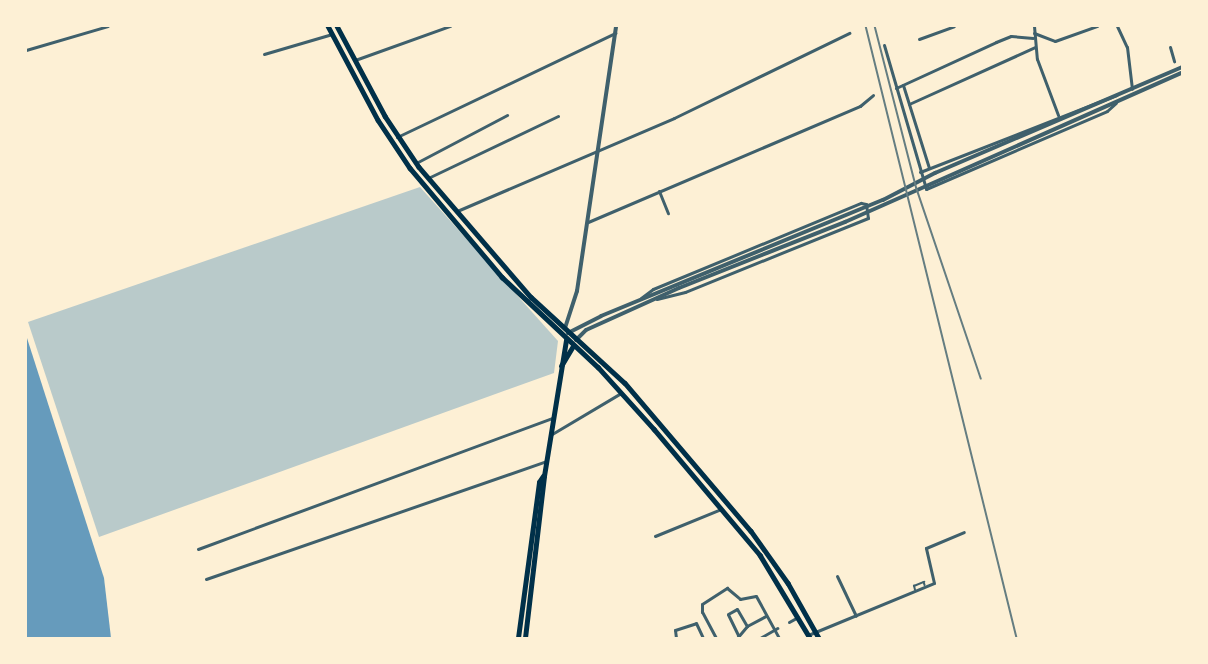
<!DOCTYPE html>
<style>
body{margin:0}
#map{position:relative;width:1208px;height:664px;overflow:hidden;background:#fdf0d5;font-family:"Source Sans 3",sans-serif}
div>[style]{position:absolute}
[style*='--x']{left:calc(var(--x)*1px);top:calc(var(--y)*1px);width:calc(var(--w)*1px);rotate:calc(var(--a)*1deg)}
.green>*{inset:0;background:#b9caca}
.water>*{inset:0;background:#669bbc}
.service>*{height:1.5px;margin:-0.75px;padding:0 0.75px;transform-origin:0.75px;border-radius:0.75px;background:#3f606c}
.minor>*{height:3px;margin:-1.5px;padding:0 1.5px;transform-origin:1.5px;border-radius:1.5px;background:#3f606c}
.tertiary>*{height:4px;margin:-2px;padding:0 2px;transform-origin:2px;border-radius:2px;background:#3f606c}
.secondary>*{height:4.5px;margin:-2.25px;padding:0 2.25px;transform-origin:2.25px;border-radius:2.25px;background:#003049}
.rail>*{height:1.5px;margin:-0.75px;padding:0 0.75px;transform-origin:0.75px;border-radius:0.75px;background:#657d81}
span{translate:-50% -50%;white-space:nowrap;text-align:center;line-height:1.15;-webkit-text-stroke:4.5px #fdf0d5;paint-order:stroke}
.frame{position:absolute;inset:0;border:27px solid #fdf0d5;pointer-events:none}
</style>
<div id="map">
<div class="green">
<i style="clip-path:polygon(420px 187px,558px 341px,554px 373px,99px 537px,28px 322px)"></i>
</div>
<div class="water">
<i style="clip-path:polygon(26px 335px,104px 578px,111px 638px,26px 638px)"></i>
</div>
<div class="service">
<i style="--x:915;--y:590;--w:4;--a:-104"></i>
<i style="--x:914;--y:586;--w:11;--a:-22"></i>
<i style="--x:924;--y:582;--w:3;--a:72"></i>
</div>
<div class="minor">
<i style="--x:1034;--y:26;--w:33;--a:85"></i>
<i style="--x:1037;--y:59;--w:60;--a:69.4"></i>
<i style="--x:1117;--y:26;--w:23;--a:65"></i>
<i style="--x:1127;--y:47;--w:42;--a:83.2"></i>
<i style="--x:1034;--y:33;--w:22;--a:21"></i>
<i style="--x:1055;--y:41;--w:45;--a:-19.7"></i>
<i style="--x:919;--y:39;--w:37;--a:-20"></i>
<i style="--x:884;--y:45;--w:150;--a:73.7"></i>
<i style="--x:926;--y:189;--w:197;--a:-23.3"></i>
<i style="--x:1107;--y:111;--w:12;--a:-42"></i>
<i style="--x:1170;--y:47;--w:15;--a:74"></i>
<i style="--x:26;--y:50;--w:85;--a:-16.3"></i>
<i style="--x:264;--y:54;--w:71;--a:-16.4"></i>
<i style="--x:355;--y:60;--w:101;--a:-19.7"></i>
<i style="--x:903;--y:85;--w:87;--a:72.6"></i>
<i style="--x:896;--y:88;--w:110;--a:-24.7"></i>
<i style="--x:996;--y:42;--w:16;--a:-22"></i>
<i style="--x:1011;--y:36;--w:22;--a:5"></i>
<i style="--x:909;--y:104;--w:138;--a:-24.3"></i>
<i style="--x:397;--y:137;--w:242;--a:-25.5"></i>
<i style="--x:416;--y:163;--w:103;--a:-27.8"></i>
<i style="--x:920;--y:172;--w:211;--a:-21.4"></i>
<i style="--x:428;--y:178;--w:144;--a:-25.5"></i>
<i style="--x:659;--y:191;--w:24;--a:68"></i>
<i style="--x:457;--y:211;--w:236;--a:-23.2"></i>
<i style="--x:674;--y:118;--w:195;--a:-25.9"></i>
<i style="--x:588;--y:222;--w:296;--a:-23.1"></i>
<i style="--x:860;--y:106;--w:17;--a:-40"></i>
<i style="--x:641;--y:298;--w:15;--a:-37"></i>
<i style="--x:653;--y:289;--w:225;--a:-22.5"></i>
<i style="--x:861;--y:203;--w:5;--a:11"></i>
<i style="--x:866;--y:204;--w:14;--a:82"></i>
<i style="--x:868;--y:218;--w:197;--a:158"></i>
<i style="--x:685;--y:292;--w:29;--a:166"></i>
<i style="--x:552;--y:434;--w:80;--a:-30.7"></i>
<i style="--x:655;--y:536;--w:71;--a:-22.2"></i>
<i style="--x:198;--y:549;--w:378;--a:-20.3"></i>
<i style="--x:837;--y:576;--w:44;--a:64.6"></i>
<i style="--x:206;--y:579;--w:360;--a:-19.1"></i>
<i style="--x:789;--y:622;--w:10;--a:-29"></i>
<i style="--x:808;--y:635;--w:136;--a:-22.4"></i>
<i style="--x:934;--y:583;--w:36;--a:-103"></i>
<i style="--x:926;--y:548;--w:41;--a:-22.8"></i>
<i style="--x:739;--y:637;--w:25;--a:-116"></i>
<i style="--x:728;--y:614;--w:10;--a:-29"></i>
<i style="--x:737;--y:609;--w:20;--a:60"></i>
<i style="--x:676;--y:638;--w:8;--a:-97"></i>
<i style="--x:675;--y:630;--w:22;--a:-18"></i>
<i style="--x:696;--y:623;--w:17;--a:65"></i>
<i style="--x:716;--y:638;--w:30;--a:-118"></i>
<i style="--x:702;--y:612;--w:8;--a:-90"></i>
<i style="--x:702;--y:604;--w:30;--a:-33"></i>
<i style="--x:727;--y:588;--w:17;--a:40"></i>
<i style="--x:740;--y:599;--w:16;--a:-11"></i>
<i style="--x:756;--y:596;--w:48;--a:61.3"></i>
<i style="--x:737;--y:638;--w:16;--a:-50"></i>
<i style="--x:747;--y:626;--w:21;--a:-28"></i>
<i style="--x:760;--y:638;--w:20;--a:-30"></i>
</div>
<div class="tertiary">
<i style="--x:565;--y:328;--w:39;--a:-72"></i>
<i style="--x:577;--y:291;--w:268;--a:-81.6"></i>
<i style="--x:568;--y:333;--w:37;--a:-27"></i>
<i style="--x:601;--y:316;--w:305;--a:-22.4"></i>
<i style="--x:883;--y:200;--w:59;--a:-27.4"></i>
<i style="--x:935;--y:173;--w:269;--a:-23.2"></i>
<i style="--x:576;--y:340;--w:14;--a:-45"></i>
<i style="--x:586;--y:330;--w:102;--a:-24.3"></i>
<i style="--x:679;--y:288;--w:179;--a:-21.7"></i>
<i style="--x:845;--y:222;--w:368;--a:-23.9"></i>
</div>
<div class="secondary">
<i style="--x:328;--y:26;--w:106;--a:62"></i>
<i style="--x:378;--y:120;--w:58;--a:56.3"></i>
<i style="--x:410;--y:168;--w:143;--a:49.8"></i>
<i style="--x:502;--y:277;--w:132;--a:43.2"></i>
<i style="--x:598;--y:367;--w:84;--a:47.9"></i>
<i style="--x:654;--y:429;--w:165;--a:49.9"></i>
<i style="--x:760;--y:555;--w:97;--a:58.9"></i>
<i style="--x:337;--y:26;--w:102;--a:61.9"></i>
<i style="--x:385;--y:116;--w:61;--a:56.3"></i>
<i style="--x:419;--y:167;--w:172;--a:49.3"></i>
<i style="--x:531;--y:297;--w:127;--a:42.5"></i>
<i style="--x:625;--y:383;--w:194;--a:49.6"></i>
<i style="--x:751;--y:531;--w:64;--a:54.6"></i>
<i style="--x:788;--y:583;--w:63;--a:60.6"></i>
<i style="--x:561;--y:366;--w:23;--a:-59"></i>
<i style="--x:518;--y:638;--w:157;--a:-82.3"></i>
<i style="--x:539;--y:482;--w:7;--a:-56"></i>
<i style="--x:525;--y:638;--w:163;--a:-83.3"></i>
<i style="--x:544;--y:476;--w:138;--a:-80.8"></i>
</div>
<div class="rail">
<i style="--x:866;--y:26;--w:630;--a:76.14"></i>
<i style="--x:875;--y:26;--w:168;--a:75.6"></i>
<i style="--x:917;--y:189;--w:200;--a:71.3"></i>
</div>
<div class="frame"></div>
</div>
